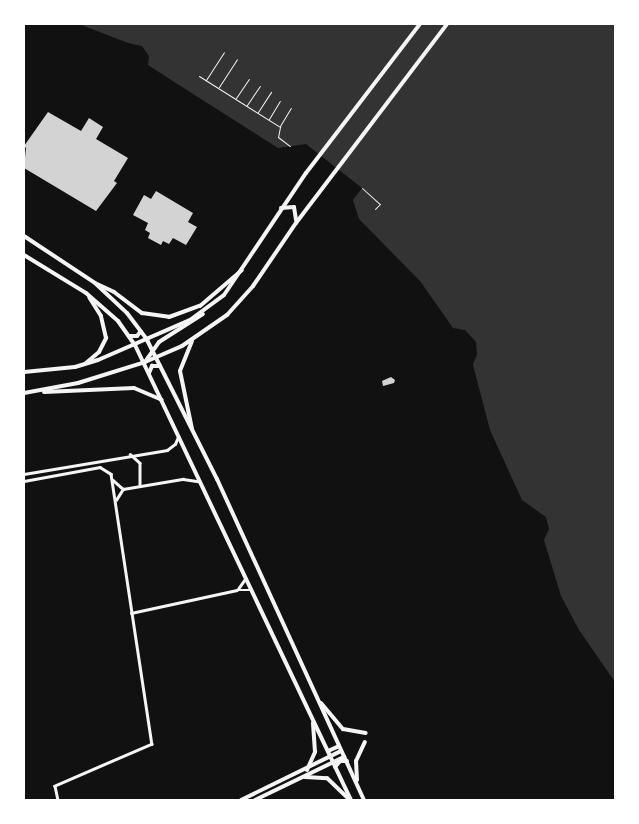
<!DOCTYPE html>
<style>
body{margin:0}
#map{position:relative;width:639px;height:824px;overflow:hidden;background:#111;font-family:Inter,sans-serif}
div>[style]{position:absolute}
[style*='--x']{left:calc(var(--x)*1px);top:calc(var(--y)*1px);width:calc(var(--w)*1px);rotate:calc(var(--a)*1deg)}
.water>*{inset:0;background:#333}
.building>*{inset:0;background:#d3d3d3}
.path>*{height:1px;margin:-0.5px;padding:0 0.5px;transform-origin:0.5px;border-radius:0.5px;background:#f5f5f5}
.service>*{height:1px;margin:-0.5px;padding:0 0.5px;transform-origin:0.5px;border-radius:0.5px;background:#f5f5f5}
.minor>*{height:2.5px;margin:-1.25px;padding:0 1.25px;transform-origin:1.25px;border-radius:1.25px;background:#f5f5f5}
.tertiary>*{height:4px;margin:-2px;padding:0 2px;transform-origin:2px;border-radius:2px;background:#f5f5f5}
.secondary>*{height:4px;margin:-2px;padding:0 2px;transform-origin:2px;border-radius:2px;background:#f5f5f5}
span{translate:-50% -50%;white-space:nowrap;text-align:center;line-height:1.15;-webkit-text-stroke:4.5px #fff;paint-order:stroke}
.frame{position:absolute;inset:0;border:25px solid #fff;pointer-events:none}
</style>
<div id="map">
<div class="water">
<i style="clip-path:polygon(79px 24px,615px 24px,615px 682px,579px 630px,561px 596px,544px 540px,549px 529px,546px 517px,522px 500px,490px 430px,473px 365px,477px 354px,476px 342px,465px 330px,453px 328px,420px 281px,359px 219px,353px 200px,362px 188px,306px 144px,278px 148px,168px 78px,148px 65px,149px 56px,142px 46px,128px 43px)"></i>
</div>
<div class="building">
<i style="clip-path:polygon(48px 112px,81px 131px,89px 118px,103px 127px,96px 139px,128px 158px,114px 181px,117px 183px,96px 211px,24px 168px,26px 148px,24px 146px)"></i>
<i style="clip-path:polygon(156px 191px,193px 213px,188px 222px,197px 227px,186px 245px,173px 238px,169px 244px,163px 241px,161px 245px,148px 238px,150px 233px,145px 230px,148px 223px,133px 215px,144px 195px,151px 199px)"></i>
<i style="clip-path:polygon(391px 377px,395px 380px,394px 383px,383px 386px,382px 381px)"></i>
</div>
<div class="path">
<i style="--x:199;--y:76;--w:96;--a:32.2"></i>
<i style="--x:280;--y:127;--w:10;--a:101"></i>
<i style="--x:278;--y:137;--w:15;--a:37"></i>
<i style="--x:206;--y:80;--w:33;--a:-57"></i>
<i style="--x:219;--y:87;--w:33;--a:-57"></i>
<i style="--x:236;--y:98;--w:23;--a:-56"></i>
<i style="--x:247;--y:105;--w:23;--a:-56"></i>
<i style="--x:258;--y:112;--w:24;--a:-57"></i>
<i style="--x:269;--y:119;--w:21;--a:-59"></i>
<i style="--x:280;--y:126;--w:21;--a:-59"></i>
<i style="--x:362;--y:188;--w:24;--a:42"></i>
<i style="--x:380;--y:204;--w:7;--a:135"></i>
</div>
<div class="service">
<i style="--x:24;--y:485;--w:9;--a:90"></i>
</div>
<div class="minor">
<i style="--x:130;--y:454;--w:13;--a:42"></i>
<i style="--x:140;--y:463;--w:22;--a:90"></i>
<i style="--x:24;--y:474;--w:145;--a:-9.5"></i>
<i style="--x:167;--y:450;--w:10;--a:-37"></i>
<i style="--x:175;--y:444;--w:8;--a:-67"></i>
<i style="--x:113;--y:480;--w:13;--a:42"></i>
<i style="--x:24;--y:481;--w:77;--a:-10.4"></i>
<i style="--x:100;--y:467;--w:13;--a:32"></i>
<i style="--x:111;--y:474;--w:273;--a:81.4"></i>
<i style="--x:152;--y:744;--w:106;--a:156.6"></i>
<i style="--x:55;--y:786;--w:14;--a:78"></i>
<i style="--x:116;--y:500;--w:13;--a:-58"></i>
<i style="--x:123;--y:489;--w:61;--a:-9.5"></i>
<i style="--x:183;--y:479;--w:15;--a:8"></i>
<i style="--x:238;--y:589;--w:12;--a:-55"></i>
<i style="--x:131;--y:613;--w:108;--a:-12.2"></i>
<i style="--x:237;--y:590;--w:14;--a:0"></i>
<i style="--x:296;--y:800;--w:15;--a:0"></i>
</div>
<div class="tertiary">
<i style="--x:241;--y:800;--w:111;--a:-26.1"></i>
<i style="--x:255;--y:800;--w:99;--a:-25.8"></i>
</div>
<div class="secondary">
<i style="--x:281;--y:208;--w:13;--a:-4"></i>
<i style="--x:294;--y:207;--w:13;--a:81"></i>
<i style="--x:24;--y:236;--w:85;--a:33.5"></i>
<i style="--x:95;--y:283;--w:44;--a:43.2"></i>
<i style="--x:127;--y:313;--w:34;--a:53"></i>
<i style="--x:147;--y:340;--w:156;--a:63.3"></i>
<i style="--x:217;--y:479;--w:353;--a:65.4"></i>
<i style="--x:24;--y:255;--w:73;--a:31.5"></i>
<i style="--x:86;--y:293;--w:43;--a:41.2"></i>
<i style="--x:118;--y:321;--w:29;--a:55"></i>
<i style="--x:135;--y:345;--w:504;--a:64.61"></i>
<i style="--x:97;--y:284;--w:19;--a:25"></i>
<i style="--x:114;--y:292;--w:35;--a:37"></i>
<i style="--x:142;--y:313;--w:27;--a:8"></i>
<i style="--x:169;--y:317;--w:33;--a:-20"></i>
<i style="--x:200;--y:306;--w:55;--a:-40.6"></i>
<i style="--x:130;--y:336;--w:7;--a:0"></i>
<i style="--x:137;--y:336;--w:6;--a:-51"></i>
<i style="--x:192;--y:341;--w:32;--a:112"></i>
<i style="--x:180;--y:371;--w:59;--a:78.3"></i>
<i style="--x:145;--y:362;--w:24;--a:-55"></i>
<i style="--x:159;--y:342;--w:52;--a:-32.5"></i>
<i style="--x:86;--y:363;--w:17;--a:-40"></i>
<i style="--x:99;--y:352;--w:16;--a:-63"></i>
<i style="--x:106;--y:338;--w:23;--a:-103"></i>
<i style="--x:101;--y:316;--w:22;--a:-122"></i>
<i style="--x:24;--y:372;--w:51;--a:-5.6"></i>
<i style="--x:75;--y:367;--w:24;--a:-17"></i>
<i style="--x:98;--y:360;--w:100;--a:-23.5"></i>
<i style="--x:190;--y:320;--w:42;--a:-36.3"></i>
<i style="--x:224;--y:295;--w:147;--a:-56.1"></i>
<i style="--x:306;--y:173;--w:188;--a:-52.6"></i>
<i style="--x:149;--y:373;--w:8;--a:-67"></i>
<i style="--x:152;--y:366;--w:8;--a:0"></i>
<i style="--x:44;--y:392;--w:90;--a:-2.5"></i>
<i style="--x:134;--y:388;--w:30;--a:23"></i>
<i style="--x:24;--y:393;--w:55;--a:-10.5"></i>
<i style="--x:78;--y:383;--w:70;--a:-17.4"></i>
<i style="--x:145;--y:362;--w:40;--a:-23.4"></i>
<i style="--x:182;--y:346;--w:55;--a:-34.6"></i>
<i style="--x:227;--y:315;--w:39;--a:-48"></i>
<i style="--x:253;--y:286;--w:76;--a:-55.7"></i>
<i style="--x:296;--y:223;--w:250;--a:-52.8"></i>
<i style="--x:321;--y:703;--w:34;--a:50"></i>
<i style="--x:343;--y:729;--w:23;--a:10"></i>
<i style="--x:328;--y:751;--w:12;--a:-24"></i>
<i style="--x:335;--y:767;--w:8;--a:-50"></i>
<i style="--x:340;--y:761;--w:7;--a:0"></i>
<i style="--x:307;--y:770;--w:20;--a:-66"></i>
<i style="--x:315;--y:752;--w:29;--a:-94"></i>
<i style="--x:305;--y:777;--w:22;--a:3"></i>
<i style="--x:327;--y:778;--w:29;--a:44"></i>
<i style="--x:357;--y:780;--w:19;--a:-93"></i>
<i style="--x:356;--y:761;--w:21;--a:-65"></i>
</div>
<div class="frame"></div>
</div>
